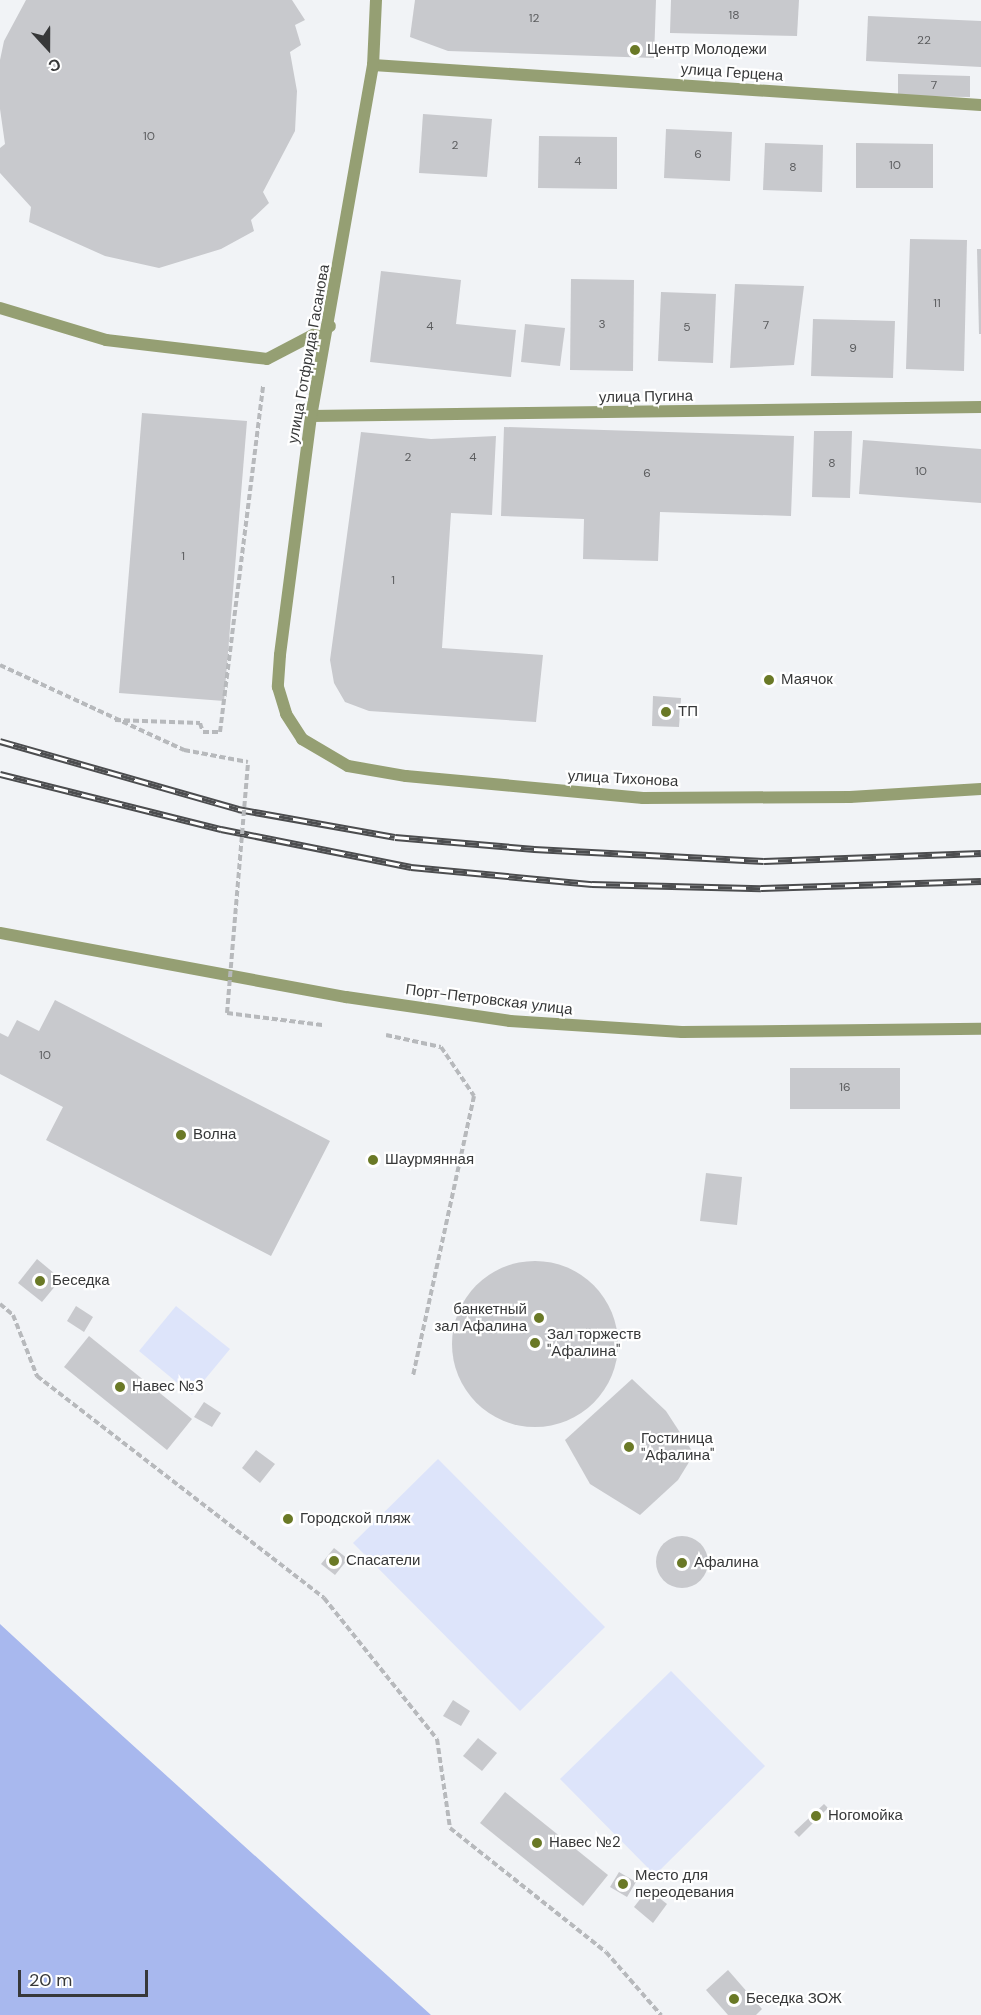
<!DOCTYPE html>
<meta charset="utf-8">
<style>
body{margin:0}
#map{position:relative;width:981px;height:2015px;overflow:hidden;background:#f1f3f6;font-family:"DM Sans",sans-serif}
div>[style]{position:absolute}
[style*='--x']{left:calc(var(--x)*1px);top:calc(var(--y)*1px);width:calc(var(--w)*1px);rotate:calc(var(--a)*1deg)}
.green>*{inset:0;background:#dde4fa}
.water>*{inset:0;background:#a8b8ee}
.building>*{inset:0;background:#c8c9cd}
.round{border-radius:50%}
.path>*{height:4px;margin-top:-2px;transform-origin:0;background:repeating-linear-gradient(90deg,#b7b9bc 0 6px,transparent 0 9px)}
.minor>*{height:12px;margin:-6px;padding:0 6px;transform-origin:6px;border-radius:6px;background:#959f73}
.tertiary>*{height:12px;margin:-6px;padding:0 6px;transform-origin:6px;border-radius:6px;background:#959f73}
.rail>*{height:7px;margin-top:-3.5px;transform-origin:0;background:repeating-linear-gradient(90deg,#fff 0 14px,#4c4d4f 0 28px);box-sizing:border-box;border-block:2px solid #4c4d4f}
.path-bridge>*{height:4px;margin-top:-2px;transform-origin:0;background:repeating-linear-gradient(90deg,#b7b9bc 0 6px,transparent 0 9px)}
.dots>*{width:16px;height:16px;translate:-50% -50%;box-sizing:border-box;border:3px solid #fff;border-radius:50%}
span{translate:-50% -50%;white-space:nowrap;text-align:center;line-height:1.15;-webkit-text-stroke:4.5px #fff;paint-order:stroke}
.number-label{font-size:12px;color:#5b5c5e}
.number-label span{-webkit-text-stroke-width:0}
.poi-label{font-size:15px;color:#373839}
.left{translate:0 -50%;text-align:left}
.right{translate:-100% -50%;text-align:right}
.street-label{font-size:15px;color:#373839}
.north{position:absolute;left:18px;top:18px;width:60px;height:60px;-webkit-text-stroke:4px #fff;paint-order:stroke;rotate:159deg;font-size:16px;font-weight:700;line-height:24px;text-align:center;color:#373839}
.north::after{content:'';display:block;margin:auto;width:21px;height:27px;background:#373839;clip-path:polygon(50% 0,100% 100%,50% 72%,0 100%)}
.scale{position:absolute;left:18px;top:1970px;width:130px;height:27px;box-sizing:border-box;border:3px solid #373839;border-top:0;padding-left:8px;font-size:18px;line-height:21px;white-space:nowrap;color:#373839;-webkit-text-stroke:4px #fff;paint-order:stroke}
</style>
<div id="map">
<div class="green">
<i style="clip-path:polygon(176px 1306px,230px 1349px,192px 1395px,139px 1351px)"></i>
<i style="clip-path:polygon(438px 1459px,605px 1627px,520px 1711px,353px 1543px)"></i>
<i style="clip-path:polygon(671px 1671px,765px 1766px,655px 1875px,560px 1779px)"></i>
</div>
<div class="water">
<i style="clip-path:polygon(0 1624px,53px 1673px,431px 2015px,0 2015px)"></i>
</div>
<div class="building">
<i style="clip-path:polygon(26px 0,292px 0,305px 20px,295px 25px,301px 45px,290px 52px,297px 91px,295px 131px,263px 192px,269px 203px,251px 220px,254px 231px,221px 249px,159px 268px,105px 256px,29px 222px,31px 207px,0 173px,0 148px,5px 144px,0 109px,0 60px,4px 41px)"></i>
<i style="clip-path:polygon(415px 0,656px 0,654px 58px,448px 51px,410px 37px)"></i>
<i style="clip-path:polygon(671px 0,799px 0,797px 36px,670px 33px)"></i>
<i style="clip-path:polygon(868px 16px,981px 21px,981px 67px,866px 61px)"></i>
<i style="clip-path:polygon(898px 74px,970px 76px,970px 97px,898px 96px)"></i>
<i style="clip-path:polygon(423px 114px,492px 119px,487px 177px,419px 173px)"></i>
<i style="clip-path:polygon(666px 129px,732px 132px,730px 181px,664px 178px)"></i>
<i style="clip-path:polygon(539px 136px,617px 137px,617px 189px,538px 188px)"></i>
<i style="clip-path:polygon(765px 143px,823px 145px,822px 192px,763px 190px)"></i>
<i style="clip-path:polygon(856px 143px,933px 144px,933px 188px,856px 188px)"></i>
<i style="clip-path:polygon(910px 239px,967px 240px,964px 371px,906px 369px)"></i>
<i style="clip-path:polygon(977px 249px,981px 249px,981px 334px,979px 334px)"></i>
<i style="clip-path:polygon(381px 271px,461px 280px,456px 324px,516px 330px,511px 377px,370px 362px)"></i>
<i style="clip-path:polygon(571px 279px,634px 280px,633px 371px,570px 370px)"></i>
<i style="clip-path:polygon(735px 284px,804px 286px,794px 365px,730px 368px)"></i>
<i style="clip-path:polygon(661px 292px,716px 294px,713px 363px,658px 361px)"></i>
<i style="clip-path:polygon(813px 319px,895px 321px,893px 378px,811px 376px)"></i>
<i style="clip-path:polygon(525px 324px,565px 328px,560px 366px,521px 362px)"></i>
<i style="clip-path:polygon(142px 413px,247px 421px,224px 701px,119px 693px)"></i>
<i style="clip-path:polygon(504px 427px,794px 436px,791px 516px,660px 512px,658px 561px,583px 559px,584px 519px,501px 516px)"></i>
<i style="clip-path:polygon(814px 431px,852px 431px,850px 498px,812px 497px)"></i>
<i style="clip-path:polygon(361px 432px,431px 439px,496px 436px,492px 515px,451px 513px,442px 648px,543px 655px,536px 722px,369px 711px,345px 702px,334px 683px,330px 660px)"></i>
<i style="clip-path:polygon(863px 440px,981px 449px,981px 503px,859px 494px)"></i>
<i style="clip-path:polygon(653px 696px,681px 698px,679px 727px,652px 726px)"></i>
<i style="clip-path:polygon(55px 1000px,330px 1141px,271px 1256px,46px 1140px,63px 1107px,0 1074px,0 1033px,8px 1037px,17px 1020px,39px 1031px)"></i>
<i style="clip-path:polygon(790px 1068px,900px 1068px,900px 1109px,790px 1109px)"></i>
<i style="clip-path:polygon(706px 1173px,742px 1177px,737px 1225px,700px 1221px)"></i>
<i style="clip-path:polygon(37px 1259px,61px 1279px,42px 1302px,18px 1283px)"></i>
<i class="round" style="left:452px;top:1261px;width:166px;height:166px"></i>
<i style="clip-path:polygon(76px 1306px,93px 1317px,84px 1332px,67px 1321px)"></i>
<i style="clip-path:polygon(89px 1336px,192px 1419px,167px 1450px,64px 1367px)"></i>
<i style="clip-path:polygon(632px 1379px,666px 1411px,694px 1454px,678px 1480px,640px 1515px,590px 1484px,565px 1440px)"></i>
<i style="clip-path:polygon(204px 1402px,221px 1413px,212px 1427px,194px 1417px)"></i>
<i style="clip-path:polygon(256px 1450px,275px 1464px,260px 1483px,242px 1468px)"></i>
<i class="round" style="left:656px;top:1536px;width:52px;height:52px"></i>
<i style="clip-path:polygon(334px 1548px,348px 1559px,335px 1575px,321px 1564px)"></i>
<i style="clip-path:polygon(453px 1700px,470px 1711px,461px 1726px,443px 1716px)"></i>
<i style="clip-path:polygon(478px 1738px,497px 1753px,482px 1771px,463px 1756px)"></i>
<i style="clip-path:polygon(505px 1792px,608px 1875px,583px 1906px,480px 1823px)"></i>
<i style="clip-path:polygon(824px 1804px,828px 1808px,799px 1837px,794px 1832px)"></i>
<i style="clip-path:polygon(619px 1872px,636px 1882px,627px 1897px,610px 1887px)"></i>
<i style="clip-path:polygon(648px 1889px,667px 1904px,653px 1923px,634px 1907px)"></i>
<i style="clip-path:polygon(728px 1970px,762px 2009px,756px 2015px,728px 2015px,706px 1990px)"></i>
</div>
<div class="path">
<i style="--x:0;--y:665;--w:203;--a:24.8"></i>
<i style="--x:184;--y:750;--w:65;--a:10.6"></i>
<i style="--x:115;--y:720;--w:85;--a:2"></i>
<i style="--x:200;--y:723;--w:9;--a:72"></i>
<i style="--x:203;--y:732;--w:17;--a:0"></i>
<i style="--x:220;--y:732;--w:349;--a:-82.9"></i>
<i style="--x:227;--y:1013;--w:96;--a:7.2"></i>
<i style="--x:386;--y:1035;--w:56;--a:12.3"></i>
<i style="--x:441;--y:1047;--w:59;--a:56"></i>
<i style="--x:474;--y:1096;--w:286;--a:102.3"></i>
<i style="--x:0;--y:1304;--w:17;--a:40"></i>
<i style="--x:13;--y:1315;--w:66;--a:68.5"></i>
<i style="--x:37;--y:1376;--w:363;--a:37.7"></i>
<i style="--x:324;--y:1598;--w:181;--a:51.3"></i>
<i style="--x:437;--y:1739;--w:90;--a:81.7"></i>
<i style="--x:450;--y:1828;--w:199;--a:38.5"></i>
<i style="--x:606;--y:1952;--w:84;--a:48.9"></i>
</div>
<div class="minor">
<i style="--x:373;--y:65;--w:609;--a:3.76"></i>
<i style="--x:0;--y:308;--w:111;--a:16.8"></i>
<i style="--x:106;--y:340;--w:162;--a:6.7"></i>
<i style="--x:267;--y:359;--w:71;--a:-27.6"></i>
<i style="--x:311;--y:416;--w:670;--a:-0.77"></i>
<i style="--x:0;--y:933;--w:352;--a:10.5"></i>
<i style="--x:346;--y:997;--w:166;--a:8.3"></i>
<i style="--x:510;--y:1021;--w:172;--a:3.7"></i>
<i style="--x:682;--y:1032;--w:299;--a:-0.6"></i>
</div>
<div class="tertiary">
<i style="--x:376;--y:0;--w:65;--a:92.6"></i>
<i style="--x:373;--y:65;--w:356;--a:100"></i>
<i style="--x:311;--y:416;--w:241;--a:97.4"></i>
<i style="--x:280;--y:655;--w:32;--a:94"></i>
<i style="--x:278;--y:687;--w:28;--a:73"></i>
<i style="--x:286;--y:714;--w:30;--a:57"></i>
<i style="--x:302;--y:739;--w:53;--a:30.4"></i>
<i style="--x:348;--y:766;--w:59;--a:9.8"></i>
<i style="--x:406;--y:776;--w:238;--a:5.3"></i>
<i style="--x:643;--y:798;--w:207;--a:-0.3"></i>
<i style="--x:850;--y:797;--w:131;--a:-3.5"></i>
</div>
<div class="rail">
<i style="--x:0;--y:741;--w:248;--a:15.9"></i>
<i style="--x:238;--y:809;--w:159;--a:10.1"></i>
<i style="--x:395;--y:837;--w:140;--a:4.9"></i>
<i style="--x:534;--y:849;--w:230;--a:3"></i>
<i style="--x:764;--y:861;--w:217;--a:-2.1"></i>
<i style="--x:0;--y:774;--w:228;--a:14"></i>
<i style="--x:221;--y:829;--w:194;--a:11.3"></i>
<i style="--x:411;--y:867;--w:182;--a:5.4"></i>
<i style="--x:592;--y:884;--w:169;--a:1.4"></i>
<i style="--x:761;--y:888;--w:220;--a:-1.8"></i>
</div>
<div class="path-bridge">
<i style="--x:227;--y:1013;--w:252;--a:-85.2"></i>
</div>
<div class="dots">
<i style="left:635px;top:50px;background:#6a7926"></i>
<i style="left:769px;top:680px;background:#6a7926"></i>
<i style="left:666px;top:712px;background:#6a7926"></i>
<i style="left:181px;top:1135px;background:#6a7926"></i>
<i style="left:373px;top:1160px;background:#6a7926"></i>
<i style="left:40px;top:1281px;background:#6a7926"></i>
<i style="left:539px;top:1318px;background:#6a7926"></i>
<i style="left:535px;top:1343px;background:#6a7926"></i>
<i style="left:120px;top:1387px;background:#6a7926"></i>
<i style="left:629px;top:1447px;background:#6a7926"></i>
<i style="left:288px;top:1519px;background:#6a7926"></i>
<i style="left:334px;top:1561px;background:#6a7926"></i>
<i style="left:682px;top:1563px;background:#6a7926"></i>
<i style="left:816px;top:1816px;background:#6a7926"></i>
<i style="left:537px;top:1843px;background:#6a7926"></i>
<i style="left:623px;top:1884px;background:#6a7926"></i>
<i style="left:734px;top:1999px;background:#6a7926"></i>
</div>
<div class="number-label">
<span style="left:734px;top:16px">18</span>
<span style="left:534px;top:19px">12</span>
<span style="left:924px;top:41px">22</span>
<span style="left:934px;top:86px">7</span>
<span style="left:149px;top:137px">10</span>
<span style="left:455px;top:146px">2</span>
<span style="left:698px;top:155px">6</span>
<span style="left:578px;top:162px">4</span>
<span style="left:895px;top:166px">10</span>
<span style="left:793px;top:168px">8</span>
<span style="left:937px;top:304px">11</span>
<span style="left:602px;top:325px">3</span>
<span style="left:766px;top:326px">7</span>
<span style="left:430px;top:327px">4</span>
<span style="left:687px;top:328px">5</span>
<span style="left:853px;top:349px">9</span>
<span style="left:408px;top:458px">2</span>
<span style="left:473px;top:458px">4</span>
<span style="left:832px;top:464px">8</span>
<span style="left:921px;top:472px">10</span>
<span style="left:647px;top:474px">6</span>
<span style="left:183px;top:557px">1</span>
<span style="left:393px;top:581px">1</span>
<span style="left:45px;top:1056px">10</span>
<span style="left:845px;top:1088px">16</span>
</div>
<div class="poi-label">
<span class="left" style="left:647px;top:50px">Центр Молодежи</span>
<span class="left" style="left:781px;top:680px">Маячок</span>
<span class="left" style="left:678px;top:712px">ТП</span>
<span class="left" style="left:193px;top:1135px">Волна</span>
<span class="left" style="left:385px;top:1160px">Шаурмянная</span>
<span class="left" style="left:52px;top:1281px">Беседка</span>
<span class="right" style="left:527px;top:1318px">банкетный<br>зал Афалина</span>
<span class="left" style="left:547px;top:1343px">Зал торжеств<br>"Афалина"</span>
<span class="left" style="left:132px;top:1387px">Навес №3</span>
<span class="left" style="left:641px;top:1447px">Гостиница<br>"Афалина"</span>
<span class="left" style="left:300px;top:1519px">Городской пляж</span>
<span class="left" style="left:346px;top:1561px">Спасатели</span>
<span class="left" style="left:694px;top:1563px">Афалина</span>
<span class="left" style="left:828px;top:1816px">Ногомойка</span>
<span class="left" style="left:549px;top:1843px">Навес №2</span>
<span class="left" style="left:635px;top:1884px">Место для<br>переодевания</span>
<span class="left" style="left:746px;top:1999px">Беседка ЗОЖ</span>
</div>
<div class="street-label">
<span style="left:732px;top:73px;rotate:4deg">улица Герцена</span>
<span style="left:309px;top:354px;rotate:-80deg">улица Готфрида Гасанова</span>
<span style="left:646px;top:397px;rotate:-1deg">улица Пугина</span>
<span style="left:623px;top:779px;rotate:3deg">улица Тихонова</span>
<span style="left:489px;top:1000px;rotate:7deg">Порт-Петровская улица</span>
</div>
<div class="north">С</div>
<div class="scale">20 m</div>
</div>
